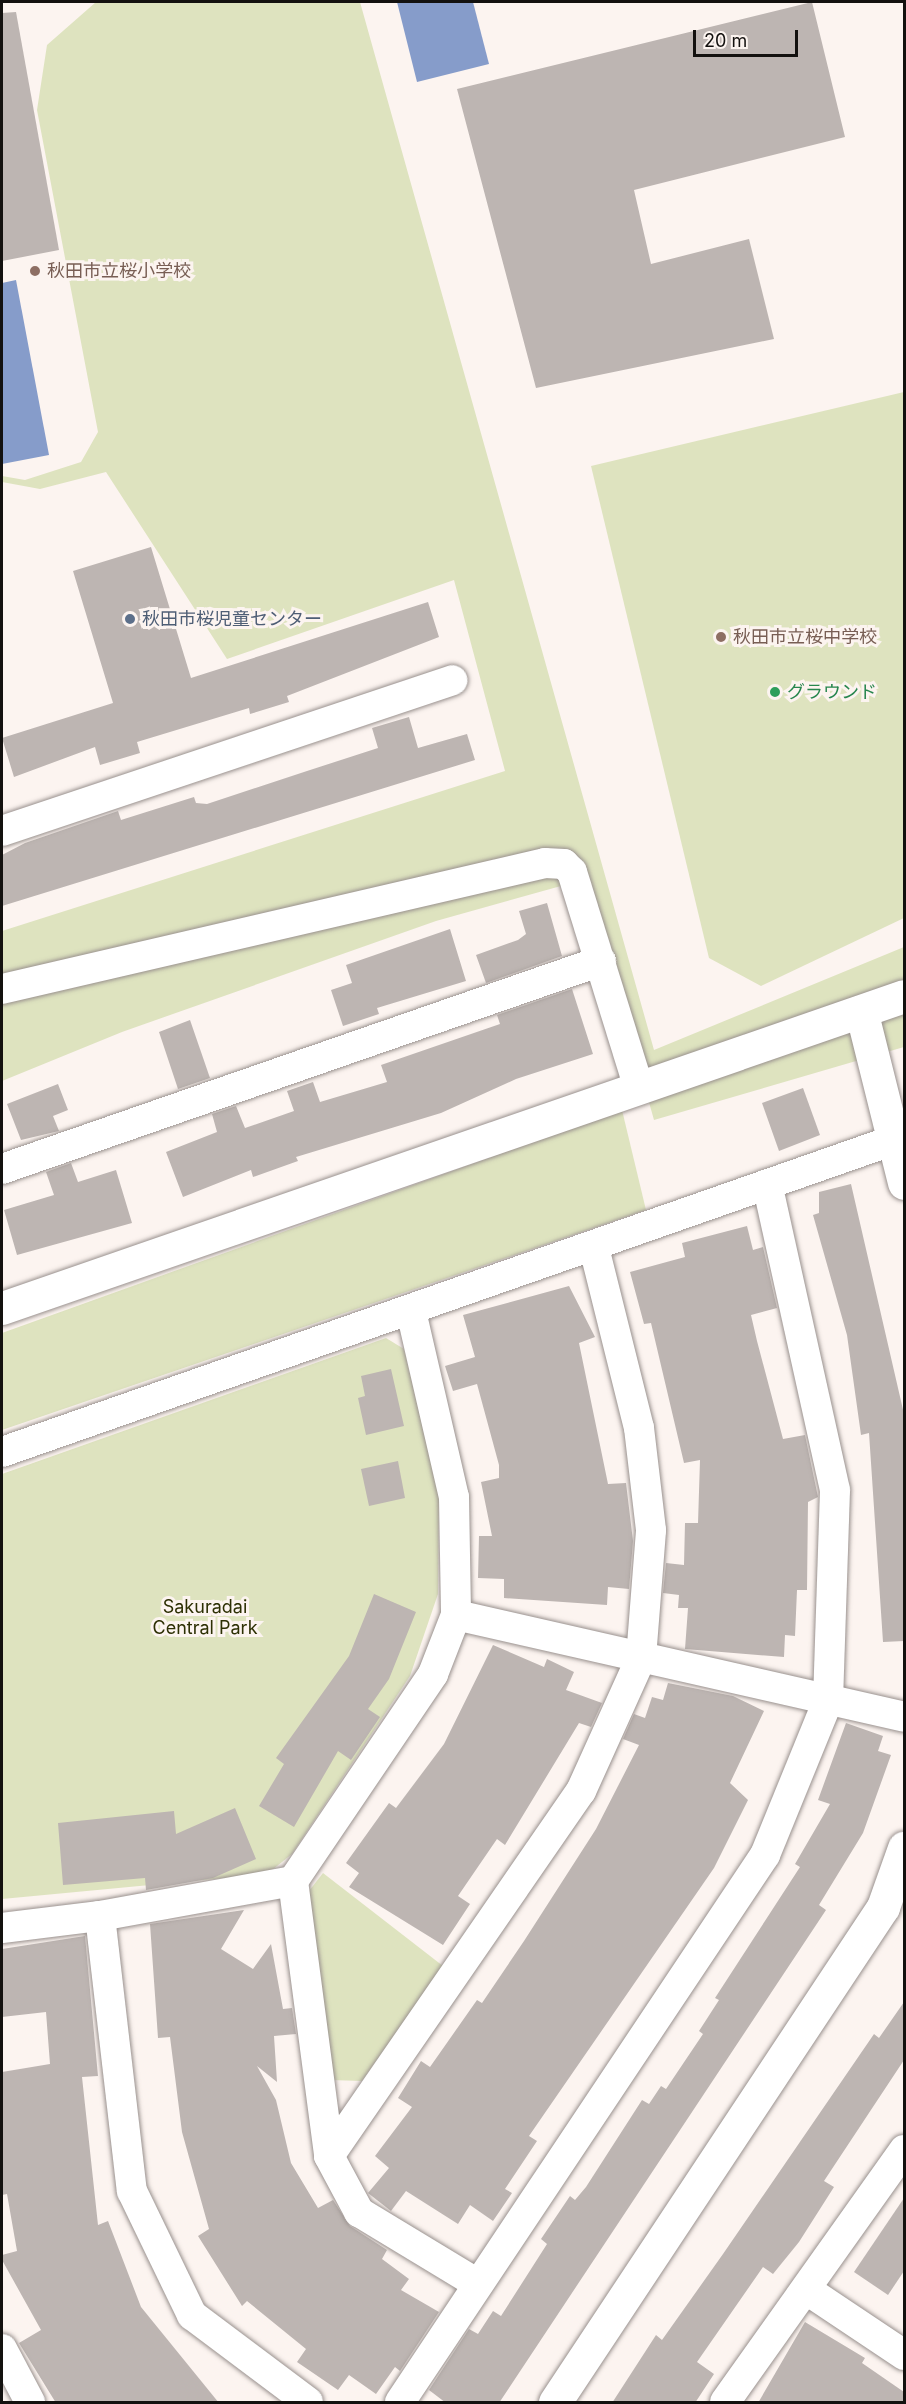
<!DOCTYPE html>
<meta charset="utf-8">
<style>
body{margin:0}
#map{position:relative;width:906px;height:2404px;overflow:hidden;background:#fcf4f0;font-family:Inter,"Noto Sans JP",sans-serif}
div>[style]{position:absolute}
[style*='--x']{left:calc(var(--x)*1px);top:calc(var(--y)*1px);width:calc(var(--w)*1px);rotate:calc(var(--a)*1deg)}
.green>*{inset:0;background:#dee3bf}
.water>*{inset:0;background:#869cca}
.building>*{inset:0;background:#bdb5b2}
.roads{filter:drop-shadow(0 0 2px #99918e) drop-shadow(0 0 2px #99918e)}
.street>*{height:30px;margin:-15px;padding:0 15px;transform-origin:15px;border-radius:15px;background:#fff}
.secondary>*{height:33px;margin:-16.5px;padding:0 16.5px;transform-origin:16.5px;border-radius:16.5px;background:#fff}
.dots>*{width:16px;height:16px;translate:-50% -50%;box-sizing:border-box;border:3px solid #fcf4f0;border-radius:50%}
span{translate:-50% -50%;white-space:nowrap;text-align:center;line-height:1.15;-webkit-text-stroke:6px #fcf4f0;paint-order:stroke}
.education-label{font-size:18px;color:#785e54}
.left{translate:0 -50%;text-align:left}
.service-label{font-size:18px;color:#4e5e75}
.leisure-label{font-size:18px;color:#27864d}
.park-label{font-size:18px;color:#2d3004}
.frame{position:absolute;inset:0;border:3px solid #13110f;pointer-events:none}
.scale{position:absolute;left:693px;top:30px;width:105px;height:27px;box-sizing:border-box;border:3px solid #13110f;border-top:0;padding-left:8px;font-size:18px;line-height:21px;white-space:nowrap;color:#13110f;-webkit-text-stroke:4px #fcf4f0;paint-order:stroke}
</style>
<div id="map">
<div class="green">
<i style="clip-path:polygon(96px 2px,360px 2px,654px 1050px,904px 947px,904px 1047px,654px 1120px,586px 879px,436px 921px,122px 1032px,2px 1081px,2px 931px,505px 771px,454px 580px,227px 659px,106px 472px,40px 489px,2px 482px,2px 476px,25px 480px,81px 462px,98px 432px,37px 110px,47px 45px)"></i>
<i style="clip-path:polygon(904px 392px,904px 918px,761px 986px,709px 958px,591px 466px)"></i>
<i style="clip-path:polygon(622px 1110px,646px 1210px,2px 1430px,2px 1333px)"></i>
<i style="clip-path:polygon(386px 1338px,404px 1349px,439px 1495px,438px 1594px,410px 1676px,292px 1854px,267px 1874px,2px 1899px,2px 1474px)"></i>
<i style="clip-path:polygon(323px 1873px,443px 1966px,362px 2081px,330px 2080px,309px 1891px)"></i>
</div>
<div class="water">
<i style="clip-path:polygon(397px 2px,473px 2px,489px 64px,417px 82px)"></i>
<i style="clip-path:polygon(16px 280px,49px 455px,2px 464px,2px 283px)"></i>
</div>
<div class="building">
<i style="clip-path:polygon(812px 2px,845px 137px,634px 190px,651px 264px,749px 239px,774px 339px,536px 388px,457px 89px)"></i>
<i style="clip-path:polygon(16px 12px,59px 250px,2px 261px,2px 13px)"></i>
<i style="clip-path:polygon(151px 547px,191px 678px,428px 602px,439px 637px,287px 696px,289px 702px,250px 714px,249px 708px,137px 742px,140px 753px,100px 765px,95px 747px,14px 777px,2px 738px,113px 703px,73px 571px)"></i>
<i style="clip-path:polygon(409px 717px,418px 748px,467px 734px,475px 760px,2px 906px,2px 855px,25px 843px,118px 811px,121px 820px,194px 797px,196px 803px,207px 804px,307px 771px,378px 748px,372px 728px)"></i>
<i style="clip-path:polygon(547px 903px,562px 956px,486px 983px,476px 955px,518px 940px,526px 934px,519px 911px)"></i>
<i style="clip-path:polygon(450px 929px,466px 981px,377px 1008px,379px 1014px,343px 1026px,331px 990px,352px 983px,346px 965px)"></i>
<i style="clip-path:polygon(572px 989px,593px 1054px,516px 1079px,441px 1113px,296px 1157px,298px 1161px,253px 1177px,251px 1170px,183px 1197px,166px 1152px,217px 1132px,212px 1114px,236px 1106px,245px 1128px,294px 1111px,287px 1091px,313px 1082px,320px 1102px,387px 1082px,381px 1065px,500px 1024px,497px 1015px)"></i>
<i style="clip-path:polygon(190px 1020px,210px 1078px,178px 1089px,159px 1032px)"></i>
<i style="clip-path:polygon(58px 1084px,68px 1110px,53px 1116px,59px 1131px,21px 1140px,7px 1104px)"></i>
<i style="clip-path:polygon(803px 1088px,820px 1135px,779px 1151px,762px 1103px)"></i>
<i style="clip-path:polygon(71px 1163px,78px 1182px,116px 1170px,132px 1223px,17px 1255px,4px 1210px,54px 1195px,46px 1172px)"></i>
<i style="clip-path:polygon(851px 1184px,904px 1414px,904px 1641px,883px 1642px,869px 1433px,861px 1435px,847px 1335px,813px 1215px,819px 1213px,819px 1192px)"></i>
<i style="clip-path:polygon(747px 1226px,753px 1250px,763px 1247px,777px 1308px,751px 1315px,757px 1341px,783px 1439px,805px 1435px,818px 1497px,808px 1502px,807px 1590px,797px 1590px,795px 1636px,785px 1635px,784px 1657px,685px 1649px,688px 1608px,678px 1608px,679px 1595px,663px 1593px,666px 1563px,684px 1565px,685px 1523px,698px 1523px,700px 1460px,684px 1463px,651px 1323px,644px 1324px,630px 1272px,685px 1257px,682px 1243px)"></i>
<i style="clip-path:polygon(569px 1286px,595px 1337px,579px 1343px,608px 1484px,626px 1483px,633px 1541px,629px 1589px,608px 1587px,607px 1605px,504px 1598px,504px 1579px,478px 1578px,479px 1536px,492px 1536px,481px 1482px,499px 1478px,499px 1465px,477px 1384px,453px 1391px,445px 1366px,475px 1357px,463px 1315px)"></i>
<i style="clip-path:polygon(391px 1369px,404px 1426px,366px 1435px,358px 1398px,365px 1396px,361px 1376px)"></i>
<i style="clip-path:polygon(398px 1461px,405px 1498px,369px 1506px,361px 1469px)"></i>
<i style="clip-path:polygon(374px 1594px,416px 1612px,389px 1679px,368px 1709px,380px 1717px,351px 1760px,338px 1751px,294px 1827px,259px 1806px,284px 1764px,276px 1758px,349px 1656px)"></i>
<i style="clip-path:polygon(493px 1645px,544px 1667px,547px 1659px,574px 1672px,566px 1690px,602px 1703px,591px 1727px,579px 1723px,505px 1845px,497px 1839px,458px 1896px,470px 1904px,443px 1945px,349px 1887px,359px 1873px,346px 1863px,389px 1803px,396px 1808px,444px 1744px)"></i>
<i style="clip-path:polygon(668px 1683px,733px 1696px,764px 1711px,730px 1783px,748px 1800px,714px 1868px,529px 2136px,537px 2141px,505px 2189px,512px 2193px,493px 2221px,470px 2205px,458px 2224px,406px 2191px,391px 2211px,368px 2193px,389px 2168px,375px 2156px,412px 2107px,398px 2098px,421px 2061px,430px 2067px,477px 2000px,482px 2003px,524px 1941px,596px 1829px,639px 1745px,623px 1739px,634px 1714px,645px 1718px,652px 1697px,663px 1700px)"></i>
<i style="clip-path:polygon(846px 1723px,883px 1736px,878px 1751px,891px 1755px,863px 1833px,819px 1905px,826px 1910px,499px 2403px,446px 2403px,429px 2390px,469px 2329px,478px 2334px,493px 2311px,501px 2316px,547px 2244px,541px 2239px,570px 2196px,575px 2200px,586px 2187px,642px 2100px,649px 2104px,661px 2086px,666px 2089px,703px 2034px,699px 2031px,719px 2000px,715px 1998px,800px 1867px,795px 1864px,830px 1804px,818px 1800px)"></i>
<i style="clip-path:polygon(235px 1808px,256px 1859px,213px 1878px,146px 1890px,145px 1878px,63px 1885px,58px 1823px,174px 1811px,176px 1834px)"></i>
<i style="clip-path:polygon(244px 1910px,221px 1949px,253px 1969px,271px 1944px,283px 2009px,292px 2008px,296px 2034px,274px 2036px,277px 2082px,257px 2066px,276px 2100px,291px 2163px,318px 2208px,333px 2200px,350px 2226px,387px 2250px,382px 2259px,409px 2279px,401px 2290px,439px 2312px,400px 2371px,395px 2367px,376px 2394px,349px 2375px,338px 2390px,297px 2362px,306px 2349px,247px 2301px,242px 2306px,198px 2236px,209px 2229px,182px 2132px,170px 2037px,158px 2038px,150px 1924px)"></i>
<i style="clip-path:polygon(85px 1936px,98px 2076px,82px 2077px,98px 2225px,108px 2221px,141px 2307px,219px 2403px,56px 2403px,19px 2343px,41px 2330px,2px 2260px,2px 2255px,17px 2251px,7px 2194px,2px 2195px,2px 2072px,50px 2064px,46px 2012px,2px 2017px,2px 1949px)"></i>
<i style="clip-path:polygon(904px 2002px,904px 2060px,824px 2181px,834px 2187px,799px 2242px,773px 2274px,763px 2267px,697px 2362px,714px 2374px,695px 2403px,612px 2403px,656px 2335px,662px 2340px,723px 2254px,874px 2034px,879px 2038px)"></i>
<i style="clip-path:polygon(904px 2198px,904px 2271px,888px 2295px,854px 2272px)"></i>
<i style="clip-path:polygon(805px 2322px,865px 2358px,862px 2363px,904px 2392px,904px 2403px,758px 2403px)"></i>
</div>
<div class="roads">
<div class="street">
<i style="--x:2;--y:831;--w:475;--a:-18.5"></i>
<i style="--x:2;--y:989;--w:557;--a:-13.06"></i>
<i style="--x:545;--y:863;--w:19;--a:3"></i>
<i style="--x:564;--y:864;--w:11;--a:45"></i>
<i style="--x:572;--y:872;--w:227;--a:72.8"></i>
<i style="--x:2;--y:1169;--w:634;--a:-19.15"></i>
<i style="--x:411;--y:1311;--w:191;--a:77"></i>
<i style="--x:454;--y:1497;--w:118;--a:89"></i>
<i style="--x:2;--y:1452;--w:945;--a:-19.28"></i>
<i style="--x:293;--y:1881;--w:277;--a:82.5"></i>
<i style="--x:329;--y:2156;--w:64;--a:61.8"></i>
<i style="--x:359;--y:2212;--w:139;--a:31.2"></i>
<i style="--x:100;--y:1916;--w:277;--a:83.4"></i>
<i style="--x:132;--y:2191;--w:138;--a:64.2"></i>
<i style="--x:192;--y:2315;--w:145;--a:36.9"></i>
<i style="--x:2;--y:1928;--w:99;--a:-7"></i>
<i style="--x:100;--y:1916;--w:196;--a:-10.3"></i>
<i style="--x:293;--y:1881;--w:250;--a:-55.9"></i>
<i style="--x:433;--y:1674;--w:63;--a:-68.7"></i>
<i style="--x:456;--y:1615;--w:459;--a:12.8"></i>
<i style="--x:329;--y:2156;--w:444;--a:-55.4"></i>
<i style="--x:581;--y:1791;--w:146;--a:-65.7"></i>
<i style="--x:641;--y:1658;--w:128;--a:-85.5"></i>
<i style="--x:651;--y:1530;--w:103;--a:-96.7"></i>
<i style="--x:639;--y:1428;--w:186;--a:-104"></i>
<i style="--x:807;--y:2290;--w:117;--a:33.8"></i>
<i style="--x:2;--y:2349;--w:60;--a:62.2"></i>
<i style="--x:400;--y:2402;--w:658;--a:-56.29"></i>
<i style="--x:765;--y:1855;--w:166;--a:-67.8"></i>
<i style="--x:828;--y:1701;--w:211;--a:-88.1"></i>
<i style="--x:835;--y:1490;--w:313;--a:-102.5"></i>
<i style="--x:725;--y:2402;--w:309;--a:-54.6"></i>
</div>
<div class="secondary">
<i style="--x:862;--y:1014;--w:174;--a:76"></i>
<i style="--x:2;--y:1308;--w:954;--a:-19.08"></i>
<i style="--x:555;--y:2402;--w:594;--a:-56.47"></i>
<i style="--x:883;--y:1907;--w:63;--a:-70.4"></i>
</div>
</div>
<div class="dots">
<i style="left:35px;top:271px;background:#8d6e63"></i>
<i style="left:130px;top:619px;background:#5c6f8a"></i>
<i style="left:721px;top:637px;background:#8d6e63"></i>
<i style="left:775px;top:692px;background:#2e9e5b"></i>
</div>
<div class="education-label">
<span class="left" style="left:47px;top:271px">秋田市立桜小学校</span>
<span class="left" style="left:733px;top:637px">秋田市立桜中学校</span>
</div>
<div class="service-label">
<span class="left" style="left:142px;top:619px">秋田市桜児童センター</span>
</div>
<div class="leisure-label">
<span class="left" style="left:787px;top:692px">グラウンド</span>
</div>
<div class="park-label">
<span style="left:205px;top:1618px">Sakuradai<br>Central Park</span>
</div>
<div class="frame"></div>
<div class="scale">20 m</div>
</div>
